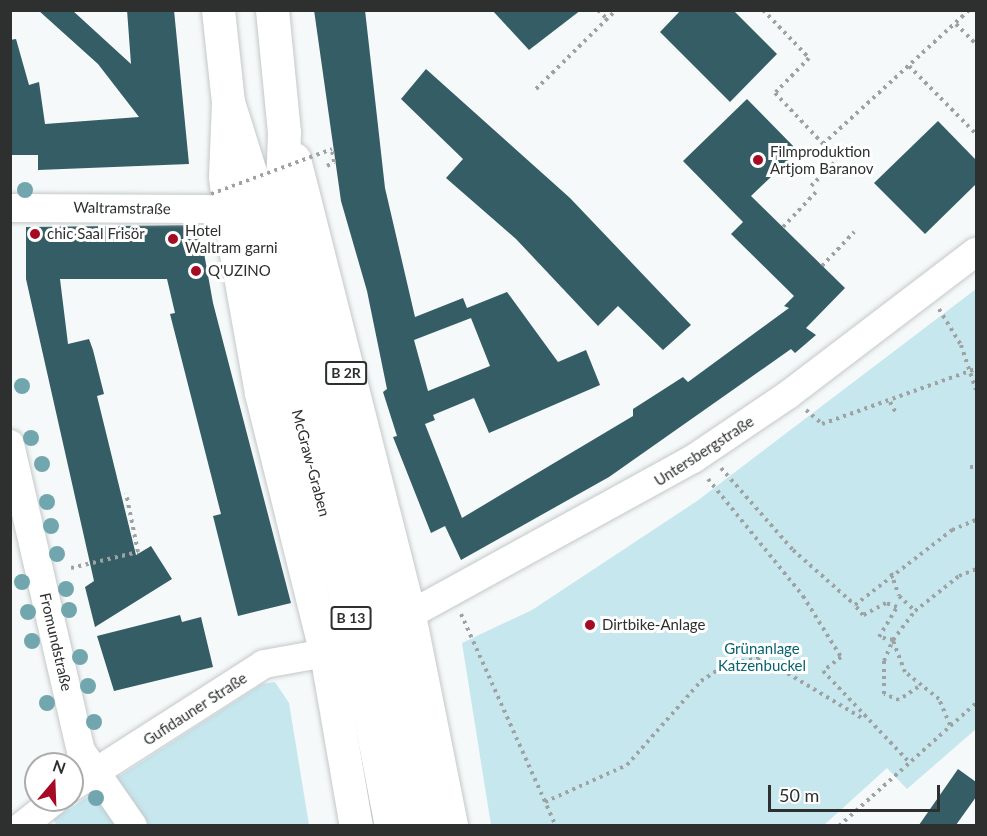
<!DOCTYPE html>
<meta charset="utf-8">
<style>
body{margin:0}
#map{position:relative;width:987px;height:836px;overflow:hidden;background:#f5f9fa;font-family:Lato,sans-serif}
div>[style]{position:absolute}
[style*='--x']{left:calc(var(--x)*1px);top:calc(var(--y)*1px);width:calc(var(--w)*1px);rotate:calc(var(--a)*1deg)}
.green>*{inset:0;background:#c6e7ee}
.building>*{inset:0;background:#355d65}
.path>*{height:4px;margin-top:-2px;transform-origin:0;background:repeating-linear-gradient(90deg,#9fa2a2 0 3px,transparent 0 7.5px)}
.roads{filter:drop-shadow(0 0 2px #c4c8c8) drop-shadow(0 0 2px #c4c8c8)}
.minor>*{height:28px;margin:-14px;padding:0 14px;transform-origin:14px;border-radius:14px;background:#fff}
.primary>*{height:33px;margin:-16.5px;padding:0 16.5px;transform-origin:16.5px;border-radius:16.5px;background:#fff}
.trunk>*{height:33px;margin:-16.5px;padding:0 16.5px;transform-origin:16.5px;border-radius:16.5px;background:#fff}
.path-bridge>*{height:4px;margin-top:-2px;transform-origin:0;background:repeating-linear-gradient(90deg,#9fa2a2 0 3px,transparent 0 7.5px)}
.trees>*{width:16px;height:16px;margin:-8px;border-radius:50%;background:#72a6ae}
.dots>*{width:16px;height:16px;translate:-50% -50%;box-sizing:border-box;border:3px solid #fff;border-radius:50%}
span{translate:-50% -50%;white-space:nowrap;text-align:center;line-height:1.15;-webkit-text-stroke:6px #fff;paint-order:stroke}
.shield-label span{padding:2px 4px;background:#fff;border:2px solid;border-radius:4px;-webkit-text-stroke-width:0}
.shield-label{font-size:14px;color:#2e3030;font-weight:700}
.poi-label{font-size:15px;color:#2e3030}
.left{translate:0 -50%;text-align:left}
.street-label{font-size:15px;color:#2e3030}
.park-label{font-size:15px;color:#076370}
.frame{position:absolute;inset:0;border:12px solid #2e3030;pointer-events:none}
.north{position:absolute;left:24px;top:752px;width:60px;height:60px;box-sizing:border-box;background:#fff;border:2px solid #abacac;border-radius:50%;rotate:19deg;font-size:16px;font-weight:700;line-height:24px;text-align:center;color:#2e3030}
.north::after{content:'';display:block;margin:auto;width:21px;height:27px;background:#a50b23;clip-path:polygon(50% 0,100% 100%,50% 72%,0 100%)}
.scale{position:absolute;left:768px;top:785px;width:172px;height:27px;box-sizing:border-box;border:3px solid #2e3030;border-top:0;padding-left:8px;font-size:18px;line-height:21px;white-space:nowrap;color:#2e3030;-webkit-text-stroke:4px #fff;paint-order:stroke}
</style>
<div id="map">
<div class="green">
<i style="clip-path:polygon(976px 289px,976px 729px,907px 789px,887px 768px,824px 825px,491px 825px,462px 643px,532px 610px,697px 501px)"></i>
<i style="clip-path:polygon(275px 682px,289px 703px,309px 825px,57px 826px,53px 819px,262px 684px)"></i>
</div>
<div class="building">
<i style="clip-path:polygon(38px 10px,72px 10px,131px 64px,127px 10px,174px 10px,189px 164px,38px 170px,38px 155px,10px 155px,10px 40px,16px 39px,29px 85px,39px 82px,45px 124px,139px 117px,98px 64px)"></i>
<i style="clip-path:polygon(314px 10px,365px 10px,385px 188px,415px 317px,463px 298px,471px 318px,414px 340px,428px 391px,490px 366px,467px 308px,507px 292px,558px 362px,586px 350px,600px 385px,489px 433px,474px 398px,433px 415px,435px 420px,425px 424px,462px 518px,633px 416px,633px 409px,683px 377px,688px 382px,789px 308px,784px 306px,794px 296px,731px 234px,743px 222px,683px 161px,747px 99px,798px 151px,751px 196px,845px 288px,806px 328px,816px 335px,795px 353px,791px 349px,609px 477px,461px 560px,445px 526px,431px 533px,393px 437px,397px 436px,383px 392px,387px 389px,367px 291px,341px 201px)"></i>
<i style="clip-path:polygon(492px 10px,581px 10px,529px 50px)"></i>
<i style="clip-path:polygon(681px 10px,733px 10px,777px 54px,730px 102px,660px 32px)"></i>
<i style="clip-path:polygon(426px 69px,570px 198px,691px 325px,663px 350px,618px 306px,598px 326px,516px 239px,446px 178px,463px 159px,401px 99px)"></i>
<i style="clip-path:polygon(938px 121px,976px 160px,976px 184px,925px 234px,874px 183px)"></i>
<i style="clip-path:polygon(199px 225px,213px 303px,291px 603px,238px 616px,213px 516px,221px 514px,170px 314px,175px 313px,167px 279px,60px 279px,68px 344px,89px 339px,93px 350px,104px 394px,97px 396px,136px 555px,151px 546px,172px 579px,95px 627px,85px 587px,94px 581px,26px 279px,26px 227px)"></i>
<i style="clip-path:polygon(180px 615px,182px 622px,201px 617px,213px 667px,114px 691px,97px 636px)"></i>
<i style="clip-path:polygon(958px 769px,976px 782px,976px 797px,956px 825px,919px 825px)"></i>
</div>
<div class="path">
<i style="--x:598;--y:10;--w:13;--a:45"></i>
<i style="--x:763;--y:10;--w:66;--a:46.2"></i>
<i style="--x:809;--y:58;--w:49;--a:134.2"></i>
<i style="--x:775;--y:93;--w:70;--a:46.7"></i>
<i style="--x:956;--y:24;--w:28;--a:45"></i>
<i style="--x:909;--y:66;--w:95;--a:45.4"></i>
<i style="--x:536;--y:89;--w:112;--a:-44.6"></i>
<i style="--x:327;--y:166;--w:8;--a:-30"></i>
<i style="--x:334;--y:162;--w:13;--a:-99"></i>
<i style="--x:811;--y:186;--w:38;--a:-45"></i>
<i style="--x:838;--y:159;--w:21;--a:-135"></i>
<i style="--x:823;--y:144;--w:198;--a:-42.5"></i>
<i style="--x:783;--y:227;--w:48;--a:-46.7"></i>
<i style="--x:822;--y:266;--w:47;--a:-46.7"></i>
<i style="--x:939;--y:309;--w:42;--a:58.6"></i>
<i style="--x:961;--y:345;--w:47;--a:71.6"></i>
<i style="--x:890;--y:402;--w:13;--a:61"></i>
<i style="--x:806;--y:410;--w:21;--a:41"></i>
<i style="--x:822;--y:424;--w:164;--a:-19.7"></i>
<i style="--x:970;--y:467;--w:6;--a:0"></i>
<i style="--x:721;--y:468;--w:109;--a:48.7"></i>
<i style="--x:793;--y:550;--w:83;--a:41.6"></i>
<i style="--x:708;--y:479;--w:151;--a:50.9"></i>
<i style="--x:803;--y:596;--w:72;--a:58.1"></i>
<i style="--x:841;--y:657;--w:23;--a:142"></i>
<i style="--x:823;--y:671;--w:125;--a:46.6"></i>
<i style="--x:71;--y:568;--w:69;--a:-13.4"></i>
<i style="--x:138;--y:552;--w:60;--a:-101.5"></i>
<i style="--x:891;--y:573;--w:24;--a:71"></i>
<i style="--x:899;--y:596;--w:22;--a:43"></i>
<i style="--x:461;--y:614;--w:232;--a:65.9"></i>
<i style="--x:918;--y:687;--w:23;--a:146"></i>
<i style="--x:899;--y:700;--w:16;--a:-158"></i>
<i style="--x:884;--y:694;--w:33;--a:-90"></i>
<i style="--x:884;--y:661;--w:23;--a:-67"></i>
<i style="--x:893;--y:640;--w:36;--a:-53"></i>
<i style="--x:915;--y:611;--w:56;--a:-38.5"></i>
<i style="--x:959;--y:576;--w:18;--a:-22"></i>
<i style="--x:950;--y:725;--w:28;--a:-113"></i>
<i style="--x:939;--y:699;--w:43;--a:-141.5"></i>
<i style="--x:905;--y:672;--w:34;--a:-111"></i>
<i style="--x:893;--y:640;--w:14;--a:-168"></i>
<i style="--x:879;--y:637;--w:35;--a:-59"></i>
<i style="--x:897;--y:607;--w:12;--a:-160"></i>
<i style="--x:886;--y:603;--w:26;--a:152"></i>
<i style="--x:863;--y:615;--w:13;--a:-129"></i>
<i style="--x:855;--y:605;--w:123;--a:-37.7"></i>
<i style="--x:952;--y:530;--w:26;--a:-23"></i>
<i style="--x:545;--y:802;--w:90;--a:-24.3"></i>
<i style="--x:627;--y:765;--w:112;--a:-48.6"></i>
<i style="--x:701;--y:681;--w:31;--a:-33"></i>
<i style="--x:727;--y:664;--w:36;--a:-10"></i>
<i style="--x:762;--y:658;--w:117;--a:31"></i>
<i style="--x:839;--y:826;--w:184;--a:-41.9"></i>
</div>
<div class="roads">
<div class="minor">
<i style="--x:10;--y:208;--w:196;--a:0.3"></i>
<i style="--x:206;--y:209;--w:26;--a:25"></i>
<i style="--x:10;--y:444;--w:315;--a:77"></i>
<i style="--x:81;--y:751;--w:91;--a:55.3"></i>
<i style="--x:409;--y:615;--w:324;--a:-28.8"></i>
<i style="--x:693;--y:459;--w:115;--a:-34"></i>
<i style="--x:788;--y:395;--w:236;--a:-37.3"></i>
<i style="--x:72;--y:787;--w:228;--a:-32.6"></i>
<i style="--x:264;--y:664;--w:63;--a:-10.1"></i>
<i style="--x:22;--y:826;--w:42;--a:-38.2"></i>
</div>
<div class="primary">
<i style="--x:230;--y:220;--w:176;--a:79.8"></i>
<i style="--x:261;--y:393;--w:268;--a:76"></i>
<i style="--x:326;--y:653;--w:176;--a:80.2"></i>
<i style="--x:409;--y:615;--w:215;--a:78.7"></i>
</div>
<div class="trunk">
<i style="--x:218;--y:10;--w:93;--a:83.8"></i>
<i style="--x:228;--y:102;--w:74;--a:92.3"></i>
<i style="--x:225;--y:176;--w:44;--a:83.5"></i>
<i style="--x:272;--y:10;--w:123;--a:84.4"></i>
<i style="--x:284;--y:132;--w:57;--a:92"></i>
<i style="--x:282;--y:189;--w:65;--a:81.1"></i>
<i style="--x:292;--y:253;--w:126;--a:78.5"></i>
<i style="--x:317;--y:376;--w:249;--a:75.1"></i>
<i style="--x:381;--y:617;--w:213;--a:79.4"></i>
<i style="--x:228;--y:102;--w:73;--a:72.6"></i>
<i style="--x:250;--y:172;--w:156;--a:80.4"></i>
<i style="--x:276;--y:326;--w:306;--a:75.6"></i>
<i style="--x:352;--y:622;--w:208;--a:79.2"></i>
<i style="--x:294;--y:159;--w:470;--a:75.8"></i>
</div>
</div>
<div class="path-bridge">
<i style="--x:211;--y:194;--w:129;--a:-20.4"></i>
</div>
<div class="trees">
<i style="left:25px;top:190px"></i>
<i style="left:22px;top:386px"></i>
<i style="left:31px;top:438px"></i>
<i style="left:42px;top:464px"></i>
<i style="left:47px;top:502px"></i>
<i style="left:51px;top:526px"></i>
<i style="left:57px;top:554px"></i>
<i style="left:22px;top:582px"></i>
<i style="left:66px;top:589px"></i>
<i style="left:69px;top:610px"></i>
<i style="left:28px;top:612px"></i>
<i style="left:32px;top:641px"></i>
<i style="left:80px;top:657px"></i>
<i style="left:88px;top:686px"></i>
<i style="left:47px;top:703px"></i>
<i style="left:94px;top:722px"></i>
<i style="left:96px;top:798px"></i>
</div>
<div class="dots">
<i style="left:758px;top:160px;background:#a50b23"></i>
<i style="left:35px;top:234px;background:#a50b23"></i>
<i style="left:173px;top:239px;background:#a50b23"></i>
<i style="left:196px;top:271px;background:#a50b23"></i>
<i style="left:590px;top:625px;background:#a50b23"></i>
</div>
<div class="shield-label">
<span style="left:346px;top:373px">B 2R</span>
<span style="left:351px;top:618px">B 13</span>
</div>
<div class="poi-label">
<span class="left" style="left:770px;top:160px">Filmproduktion<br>Artjom Baranov</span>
<span class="left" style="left:185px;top:239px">Hotel<br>Waltram garni</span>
<span class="left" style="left:47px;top:234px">chic Saal Frisör</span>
<span class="left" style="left:208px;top:271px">Q'UZINO</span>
<span class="left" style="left:602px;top:625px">Dirtbike-Anlage</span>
</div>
<div class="street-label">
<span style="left:122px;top:208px;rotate:1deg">Waltramstraße</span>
<span style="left:704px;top:451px;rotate:-33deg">Untersbergstraße</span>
<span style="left:311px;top:463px;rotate:75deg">McGraw-Graben</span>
<span style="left:56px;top:642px;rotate:77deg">Fromundstraße</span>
<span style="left:195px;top:709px;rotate:-33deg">Gufidauner Straße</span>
</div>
<div class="park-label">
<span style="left:762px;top:657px">Grünanlage<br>Katzenbuckel</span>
</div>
<div class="frame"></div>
<div class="north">N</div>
<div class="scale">50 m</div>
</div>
